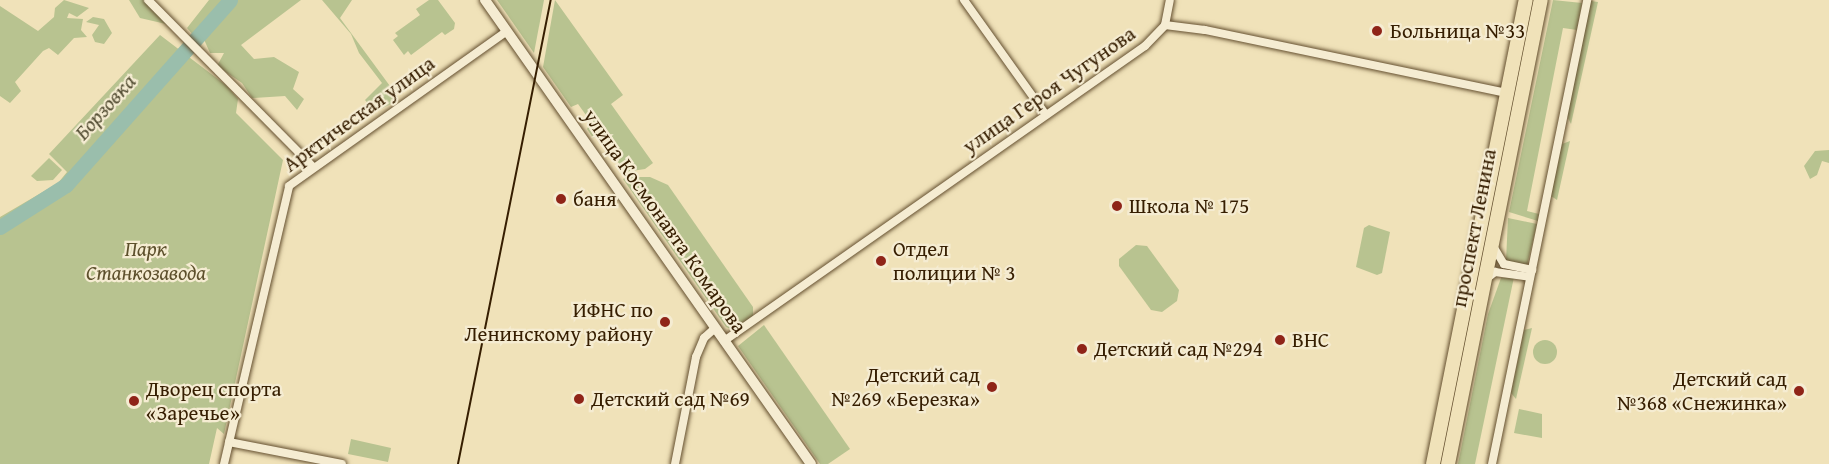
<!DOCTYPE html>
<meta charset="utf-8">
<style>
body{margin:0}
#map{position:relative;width:1829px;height:464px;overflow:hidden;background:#f0e2b9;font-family:"Gentium Book Plus",serif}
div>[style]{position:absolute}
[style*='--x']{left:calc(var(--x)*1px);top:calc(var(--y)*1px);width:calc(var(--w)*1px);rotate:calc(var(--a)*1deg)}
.green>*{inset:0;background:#b8c390}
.round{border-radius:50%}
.river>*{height:15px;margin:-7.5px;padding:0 7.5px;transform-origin:7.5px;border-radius:7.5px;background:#9abeac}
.roads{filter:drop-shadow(0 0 2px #644f2f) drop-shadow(0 0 2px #644f2f)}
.minor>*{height:8px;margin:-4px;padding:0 4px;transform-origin:4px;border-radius:4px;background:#f5ecd2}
.tertiary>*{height:10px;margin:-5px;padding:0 5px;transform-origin:5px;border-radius:5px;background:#f5ecd2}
.primary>*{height:14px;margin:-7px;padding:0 7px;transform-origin:7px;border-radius:7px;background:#f0e2b9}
.tram>*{height:1.5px;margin:-0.75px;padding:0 0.75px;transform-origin:0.75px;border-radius:0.75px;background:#361e01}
.dots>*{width:16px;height:16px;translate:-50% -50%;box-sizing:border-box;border:3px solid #f5ecd2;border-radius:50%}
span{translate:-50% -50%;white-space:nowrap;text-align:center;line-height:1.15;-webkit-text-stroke:4.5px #f5ecd2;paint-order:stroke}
.poi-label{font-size:21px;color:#361e01}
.left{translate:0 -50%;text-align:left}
.right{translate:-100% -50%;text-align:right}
.street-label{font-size:21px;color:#361e01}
.park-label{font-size:21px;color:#5d502c;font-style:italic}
.water-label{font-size:22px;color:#544e34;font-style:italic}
</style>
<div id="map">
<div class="green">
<i style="clip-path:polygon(64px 0,89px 8px,77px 17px,69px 13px,67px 18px,83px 19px,81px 30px,87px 37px,74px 38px,58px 55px,49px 48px,43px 51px,15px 82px,21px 91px,10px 103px,0 96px,0 6px,38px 31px,54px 17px,55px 8px)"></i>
<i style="clip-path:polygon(129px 0,145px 0,166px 24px,140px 18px)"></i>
<i style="clip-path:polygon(209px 0,301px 0,241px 45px,254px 59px,274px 57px,299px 72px,293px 89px,304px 99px,297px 110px,285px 96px,252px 98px,242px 83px,217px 66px,224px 53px,210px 53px,202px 35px,195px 32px,194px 36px,187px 28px)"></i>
<i style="clip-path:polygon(322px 0,352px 0,340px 18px,398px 97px,393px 103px,375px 112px,365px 100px,382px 83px,359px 53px,351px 34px)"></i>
<i style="clip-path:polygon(429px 0,438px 0,455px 23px,454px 29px,445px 35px,442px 32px,411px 55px,408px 51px,404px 55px,393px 40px,398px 36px,395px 33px,420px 15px,416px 9px)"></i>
<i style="clip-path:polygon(497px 0,544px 0,534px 53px)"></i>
<i style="clip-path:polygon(555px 0,623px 95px,611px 104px,653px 163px,645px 169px,625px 172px,599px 137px,593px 138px,587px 129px,591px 122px,578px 104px,571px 107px,543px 67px)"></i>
<i style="clip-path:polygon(1553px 0,1582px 3px,1577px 30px,1563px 28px,1527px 211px,1539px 214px,1538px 221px,1509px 212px)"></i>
<i style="clip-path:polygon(1591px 1px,1598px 2px,1571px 124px,1567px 116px)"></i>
<i style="clip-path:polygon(93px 17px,104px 19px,112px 33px,104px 44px,95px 42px,92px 35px,99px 25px,86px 22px)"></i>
<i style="clip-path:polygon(160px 35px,227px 86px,238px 99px,236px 113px,283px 160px,224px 434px,217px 428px,209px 464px,0 464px,0 217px,58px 183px,67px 172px,49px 154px)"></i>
<i style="clip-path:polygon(1570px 141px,1557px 200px,1551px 196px,1562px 144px)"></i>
<i style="clip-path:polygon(1829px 150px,1829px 163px,1822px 161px,1817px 175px,1810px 179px,1804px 166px,1815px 151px)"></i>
<i style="clip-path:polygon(49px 158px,62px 170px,53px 180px,37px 181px,31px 176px)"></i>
<i style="clip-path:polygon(627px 177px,650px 177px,668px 185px,753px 307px,753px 316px,733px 330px,726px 327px,623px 179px)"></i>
<i style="clip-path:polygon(1508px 218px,1537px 224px,1527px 265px,1506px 261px)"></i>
<i style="clip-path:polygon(1369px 225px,1390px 232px,1382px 273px,1377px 275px,1356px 267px,1364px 228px)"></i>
<i style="clip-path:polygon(1136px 245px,1147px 246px,1179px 290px,1177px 301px,1162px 312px,1151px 310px,1119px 266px,1119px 259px)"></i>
<i style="clip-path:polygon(1514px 277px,1475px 464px,1458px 464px,1488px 314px,1501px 278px)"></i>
<i style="clip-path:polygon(764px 325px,850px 449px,828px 464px,820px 464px,738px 346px)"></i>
<i style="clip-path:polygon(1532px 328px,1516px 399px,1511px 393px,1524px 330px)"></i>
<i class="round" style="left:1533px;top:340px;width:24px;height:24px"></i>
<i style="clip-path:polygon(1519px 409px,1542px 414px,1542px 438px,1514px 433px)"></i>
<i style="clip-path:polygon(351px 439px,391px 448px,388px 462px,348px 454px)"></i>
</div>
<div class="river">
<i style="--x:0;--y:227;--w:78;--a:-32.5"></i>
<i style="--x:66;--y:185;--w:247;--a:-48.4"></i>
</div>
<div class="roads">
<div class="minor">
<i style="--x:148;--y:0;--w:233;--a:45.3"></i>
<i style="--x:964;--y:0;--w:141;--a:54.5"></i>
<i style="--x:1165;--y:25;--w:25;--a:-79"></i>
<i style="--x:1493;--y:246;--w:21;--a:59"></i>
<i style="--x:1504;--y:264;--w:29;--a:12"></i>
<i style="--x:1485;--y:280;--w:13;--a:-39"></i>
<i style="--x:1495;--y:272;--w:35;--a:8"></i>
<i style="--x:724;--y:341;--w:514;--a:-35.02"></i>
<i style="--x:1145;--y:46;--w:29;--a:-46"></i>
<i style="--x:1165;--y:25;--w:40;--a:7.1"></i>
<i style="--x:1205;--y:30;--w:309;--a:11.8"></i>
<i style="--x:229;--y:442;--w:115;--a:11"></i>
<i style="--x:224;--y:464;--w:285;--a:-76.8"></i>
<i style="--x:289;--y:186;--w:267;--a:-35.4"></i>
<i style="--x:675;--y:464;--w:109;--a:-78.9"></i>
<i style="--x:696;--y:357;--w:21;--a:-67"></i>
<i style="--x:704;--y:338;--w:15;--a:-42"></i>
<i style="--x:1492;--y:464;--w:474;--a:-78.4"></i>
</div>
<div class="tertiary">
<i style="--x:485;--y:0;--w:567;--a:54.91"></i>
</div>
<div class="primary">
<i style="--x:1433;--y:464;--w:473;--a:-78.7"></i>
<i style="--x:1448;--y:464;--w:473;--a:-78.7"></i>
</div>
</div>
<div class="tram">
<i style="--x:458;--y:464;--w:473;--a:-78.7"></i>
</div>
<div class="dots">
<i style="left:1377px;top:31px;background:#8f2418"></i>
<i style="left:561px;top:199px;background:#8f2418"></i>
<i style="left:1117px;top:206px;background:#8f2418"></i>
<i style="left:881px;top:261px;background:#8f2418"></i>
<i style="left:665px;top:322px;background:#8f2418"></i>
<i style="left:1280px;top:340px;background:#8f2418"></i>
<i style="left:1082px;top:349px;background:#8f2418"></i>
<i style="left:992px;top:387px;background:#8f2418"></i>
<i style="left:1799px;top:391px;background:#8f2418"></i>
<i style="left:579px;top:399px;background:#8f2418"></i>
<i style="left:134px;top:401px;background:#8f2418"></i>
</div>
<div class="poi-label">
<span class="left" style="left:1390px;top:31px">Больница №33</span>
<span class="left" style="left:573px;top:199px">баня</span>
<span class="left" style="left:1129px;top:206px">Школа № 175</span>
<span class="left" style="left:893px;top:261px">Отдел<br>полиции № 3</span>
<span class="right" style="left:653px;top:322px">ИФНС по<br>Ленинскому району</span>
<span class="left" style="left:1292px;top:340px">ВНС</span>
<span class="left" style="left:1094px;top:349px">Детский сад №294</span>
<span class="right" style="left:980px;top:387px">Детский сад<br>№269 «Березка»</span>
<span class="right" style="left:1787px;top:391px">Детский сад<br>№368 «Снежинка»</span>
<span class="left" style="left:146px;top:401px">Дворец спорта<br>«Заречье»</span>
<span class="left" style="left:591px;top:399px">Детский сад №69</span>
</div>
<div class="street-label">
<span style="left:1049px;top:90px;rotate:-35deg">улица Героя Чугунова</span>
<span style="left:359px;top:114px;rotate:-36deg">Арктическая улица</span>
<span style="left:665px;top:221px;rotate:55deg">улица Космонавта Комарова</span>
<span style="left:1474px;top:228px;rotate:-79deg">проспект Ленина</span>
</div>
<div class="park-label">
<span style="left:146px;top:261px">Парк<br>Станкозавода</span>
</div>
<div class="water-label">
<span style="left:105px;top:107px;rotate:-48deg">Борзовка</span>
</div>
</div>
